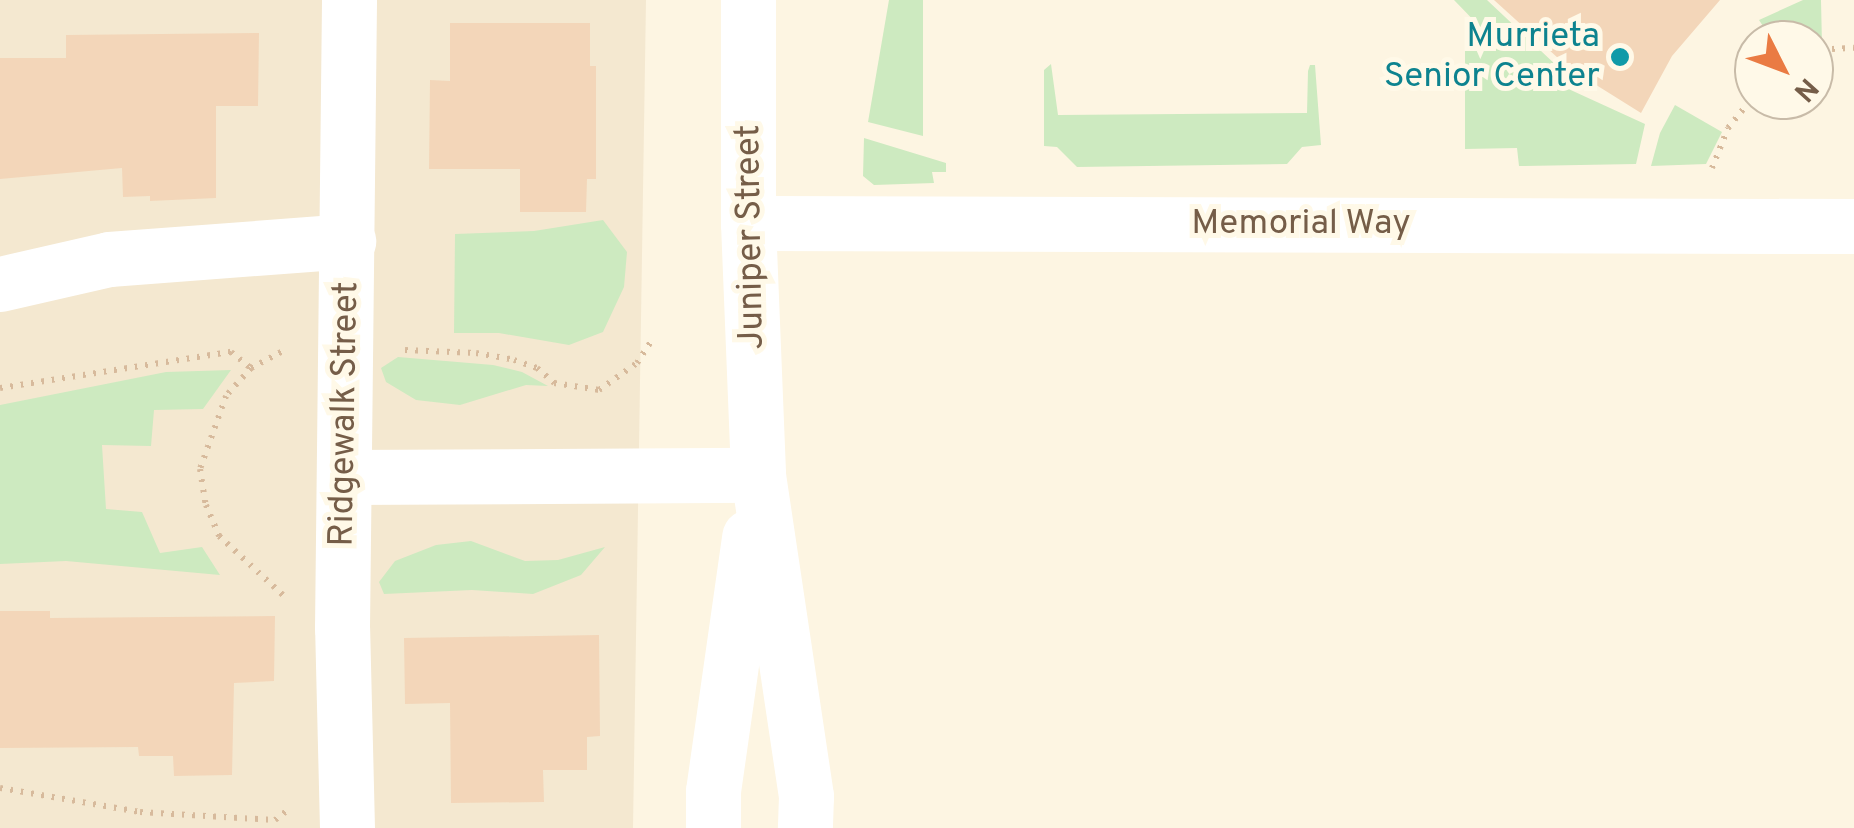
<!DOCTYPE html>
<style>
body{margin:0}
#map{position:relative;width:1854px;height:828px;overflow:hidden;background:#fdf5e2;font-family:Overpass,sans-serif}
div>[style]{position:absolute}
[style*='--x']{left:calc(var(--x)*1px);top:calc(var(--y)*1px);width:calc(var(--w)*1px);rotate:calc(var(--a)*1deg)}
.residential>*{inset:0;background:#f4e8d0}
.green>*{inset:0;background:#cdeac0}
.building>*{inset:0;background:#f3d6b9}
.path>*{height:6px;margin-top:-3px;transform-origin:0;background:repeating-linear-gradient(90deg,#d7ba9c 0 2.5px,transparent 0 10.5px)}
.minor>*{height:55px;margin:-27.5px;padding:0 27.5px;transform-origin:27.5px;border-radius:27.5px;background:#fff}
.tertiary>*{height:55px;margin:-27.5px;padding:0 27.5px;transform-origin:27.5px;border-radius:27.5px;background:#fff}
.dots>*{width:28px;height:28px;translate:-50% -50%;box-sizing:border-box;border:5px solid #fff9e8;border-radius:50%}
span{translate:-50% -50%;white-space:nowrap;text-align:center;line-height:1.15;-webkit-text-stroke:10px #fff9e8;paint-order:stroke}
.culture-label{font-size:35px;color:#0d838f}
.right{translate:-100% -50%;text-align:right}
.street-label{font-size:35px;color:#755d48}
.north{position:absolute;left:1734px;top:20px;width:100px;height:100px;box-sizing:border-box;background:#fff9e8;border:2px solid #c8bba8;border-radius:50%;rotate:132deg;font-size:28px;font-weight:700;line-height:40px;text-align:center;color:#755d48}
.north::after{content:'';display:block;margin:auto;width:35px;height:45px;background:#ea7b43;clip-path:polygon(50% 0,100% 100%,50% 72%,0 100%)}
</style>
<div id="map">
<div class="residential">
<i style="clip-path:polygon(0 0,646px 0,633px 828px,0 828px)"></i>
</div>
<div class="green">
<i style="clip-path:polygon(889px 0,923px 0,923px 136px,868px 122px)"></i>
<i style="clip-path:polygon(1454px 0,1487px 0,1557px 66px,1551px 81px,1645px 124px,1636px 164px,1519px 166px,1517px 148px,1465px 149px,1465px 48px,1483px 30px)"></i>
<i style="clip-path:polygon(1803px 0,1821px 0,1822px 45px,1814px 50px,1814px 40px,1772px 40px,1759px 20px)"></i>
<i style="clip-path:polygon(1051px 64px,1058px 115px,1307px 113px,1308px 71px,1310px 65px,1315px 65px,1321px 145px,1302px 147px,1287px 164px,1077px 167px,1057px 147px,1044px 146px,1044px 70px)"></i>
<i style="clip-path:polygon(1675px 105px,1722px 132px,1706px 164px,1651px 166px,1660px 133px)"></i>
<i style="clip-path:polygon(864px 138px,946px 163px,946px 172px,932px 172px,934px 183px,874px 185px,863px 176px)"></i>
<i style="clip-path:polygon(603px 220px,627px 252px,624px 287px,603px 332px,569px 345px,499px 333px,454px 333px,455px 234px,534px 231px)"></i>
<i style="clip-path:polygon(398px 357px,493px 365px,522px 372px,548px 386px,526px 385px,460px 405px,416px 400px,386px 382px,381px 368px)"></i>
<i style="clip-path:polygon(231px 370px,203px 409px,154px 410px,151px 446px,102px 445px,106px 509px,142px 512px,160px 553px,202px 547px,220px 575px,66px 561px,0 564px,0 405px,166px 372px)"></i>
<i style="clip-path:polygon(471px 541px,525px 561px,558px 560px,605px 547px,581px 575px,533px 594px,472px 590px,384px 594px,379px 582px,395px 561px,436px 545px)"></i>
</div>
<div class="building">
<i style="clip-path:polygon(1494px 0,1720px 0,1672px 56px,1641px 113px,1569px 68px)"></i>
<i style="clip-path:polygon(450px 23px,590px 23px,590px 66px,596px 66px,596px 179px,587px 179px,586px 212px,520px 212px,520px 169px,429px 169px,430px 80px,450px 81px)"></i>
<i style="clip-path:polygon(259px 33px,258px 106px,216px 106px,216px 198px,150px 201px,150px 196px,123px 197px,122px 168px,0 179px,0 58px,66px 58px,66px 35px)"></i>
<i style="clip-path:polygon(0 611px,50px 611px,50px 618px,275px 616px,274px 681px,234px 683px,232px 775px,174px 776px,173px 756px,139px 756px,138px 747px,0 748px)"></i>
<i style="clip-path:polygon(599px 635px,600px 736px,587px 737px,587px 770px,543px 770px,544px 802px,451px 803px,450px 703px,405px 704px,404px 638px)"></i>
</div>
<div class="path">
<i style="--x:1814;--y:58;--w:20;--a:-27"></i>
<i style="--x:1832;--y:49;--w:22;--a:-3"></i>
<i style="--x:1712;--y:168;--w:43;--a:-68.2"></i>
<i style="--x:1728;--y:128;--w:41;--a:-50.9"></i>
<i style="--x:405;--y:350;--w:71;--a:2.4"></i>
<i style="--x:476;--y:353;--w:39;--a:10"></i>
<i style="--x:514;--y:360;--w:24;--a:19"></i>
<i style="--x:537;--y:368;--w:23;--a:41"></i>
<i style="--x:554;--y:383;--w:46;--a:8.8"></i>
<i style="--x:599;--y:390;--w:47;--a:-35.4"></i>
<i style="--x:637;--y:363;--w:30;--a:-57"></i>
<i style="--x:251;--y:368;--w:38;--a:132"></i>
<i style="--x:226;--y:396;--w:77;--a:109.6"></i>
<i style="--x:200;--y:469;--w:36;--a:81"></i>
<i style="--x:206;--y:505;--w:34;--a:67"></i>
<i style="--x:219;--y:536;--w:87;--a:42.7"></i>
<i style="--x:0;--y:388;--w:234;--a:-8.9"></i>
<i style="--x:231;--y:352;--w:26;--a:39"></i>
<i style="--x:251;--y:368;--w:38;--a:-28"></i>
<i style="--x:0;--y:788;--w:142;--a:9.7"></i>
<i style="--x:140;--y:812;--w:135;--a:3.4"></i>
<i style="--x:275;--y:820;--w:16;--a:-38"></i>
</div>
<div class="minor">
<i style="--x:748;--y:223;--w:1106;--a:0.16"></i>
<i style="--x:0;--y:284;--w:112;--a:-12.9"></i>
<i style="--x:109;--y:259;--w:240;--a:-4.3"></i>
<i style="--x:344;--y:477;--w:414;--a:-0.3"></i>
<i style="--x:347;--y:828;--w:200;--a:-91.4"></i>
<i style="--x:342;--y:628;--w:628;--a:-89.36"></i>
</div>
<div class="tertiary">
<i style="--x:748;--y:0;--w:223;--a:90"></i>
<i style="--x:748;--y:223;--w:252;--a:87.7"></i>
<i style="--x:758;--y:475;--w:325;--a:81.5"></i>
<i style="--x:806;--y:796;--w:32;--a:92"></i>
<i style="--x:713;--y:828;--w:37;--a:-90"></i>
<i style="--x:713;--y:791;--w:257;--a:-81.9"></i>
</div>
<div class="dots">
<i style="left:1620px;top:57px;background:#0f9aa8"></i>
</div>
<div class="culture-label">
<span class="right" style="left:1600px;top:57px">Murrieta<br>Senior Center</span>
</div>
<div class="street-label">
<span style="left:1301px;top:224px">Memorial Way</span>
<span style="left:751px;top:237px;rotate:-91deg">Juniper Street</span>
<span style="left:345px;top:414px;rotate:-89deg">Ridgewalk Street</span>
</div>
<div class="north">N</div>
</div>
